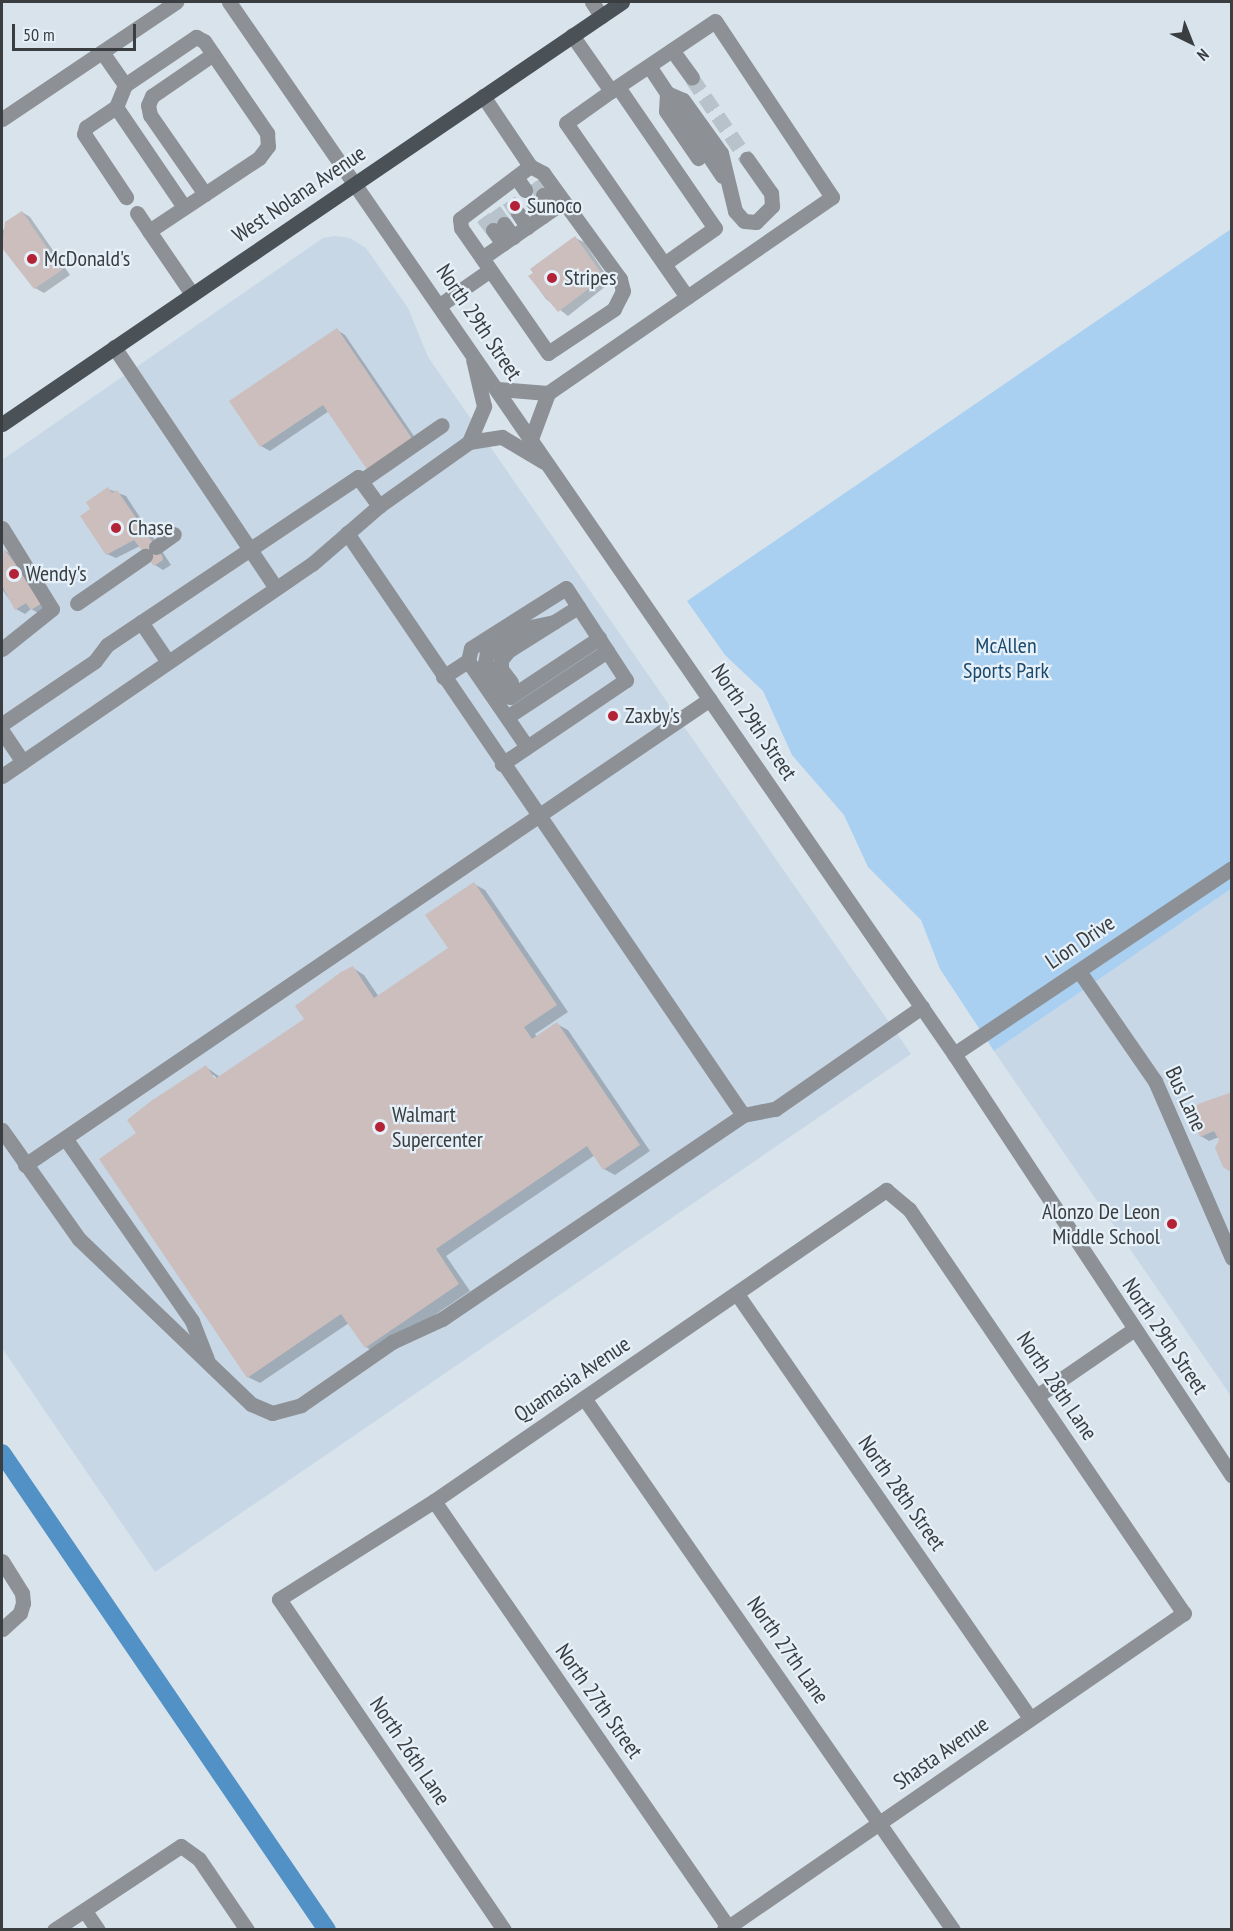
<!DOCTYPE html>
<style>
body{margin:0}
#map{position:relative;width:1233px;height:1931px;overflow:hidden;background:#d8e3ec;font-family:"PT Sans Narrow",sans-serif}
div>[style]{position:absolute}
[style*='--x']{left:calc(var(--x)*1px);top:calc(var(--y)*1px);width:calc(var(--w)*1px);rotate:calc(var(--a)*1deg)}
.built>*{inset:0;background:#c7d7e6}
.green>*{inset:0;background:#aad0f1}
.shadow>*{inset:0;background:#0003}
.canal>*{height:18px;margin:-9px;padding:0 9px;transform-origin:9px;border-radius:9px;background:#5191c5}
.building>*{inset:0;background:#ccbebd}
.minor-tunnel>*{height:15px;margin-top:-7.5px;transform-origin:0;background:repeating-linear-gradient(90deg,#b8c2ca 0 15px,transparent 0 23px)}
.minor>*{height:15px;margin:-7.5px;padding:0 7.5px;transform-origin:7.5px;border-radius:7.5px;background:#8d9195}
.major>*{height:15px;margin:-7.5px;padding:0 7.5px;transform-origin:7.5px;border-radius:7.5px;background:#4a5157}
.dots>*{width:16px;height:16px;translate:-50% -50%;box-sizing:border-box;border:3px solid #e6f0f9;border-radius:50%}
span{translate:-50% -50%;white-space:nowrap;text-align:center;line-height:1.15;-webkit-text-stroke:4.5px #e6f0f9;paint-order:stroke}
.street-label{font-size:22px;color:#3a3e41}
.poi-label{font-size:22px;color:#3a3e41}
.left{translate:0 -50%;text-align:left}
.right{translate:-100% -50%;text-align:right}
.park-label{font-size:22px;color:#1a496d}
.frame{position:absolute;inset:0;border:3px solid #3a3e41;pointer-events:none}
.north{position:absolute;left:1161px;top:12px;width:60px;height:60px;-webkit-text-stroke:4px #e6f0f9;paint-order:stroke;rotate:137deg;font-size:16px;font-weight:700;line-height:24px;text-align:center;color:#3a3e41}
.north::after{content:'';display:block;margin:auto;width:21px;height:27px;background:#3a3e41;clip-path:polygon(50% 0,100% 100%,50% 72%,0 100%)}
.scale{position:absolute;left:12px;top:24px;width:124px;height:27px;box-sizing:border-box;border:3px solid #3a3e41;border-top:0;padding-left:8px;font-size:18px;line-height:21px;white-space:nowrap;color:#3a3e41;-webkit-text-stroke:4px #e6f0f9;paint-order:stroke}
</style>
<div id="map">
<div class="built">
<i style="clip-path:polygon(335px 236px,350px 238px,366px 248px,408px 308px,428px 357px,911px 1054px,155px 1572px,2px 1348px,2px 460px,323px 238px)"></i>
<i style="clip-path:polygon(1231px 889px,1231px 1396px,994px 1051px)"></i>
</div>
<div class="green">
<i style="clip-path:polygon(1231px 229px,1231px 889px,994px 1051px,940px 969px,921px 920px,868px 867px,844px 815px,792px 755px,763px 691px,725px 655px,687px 601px)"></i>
</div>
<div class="shadow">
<i style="clip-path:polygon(22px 212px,30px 217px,70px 275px,44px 293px,35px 288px,2px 244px,2px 231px)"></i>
<i style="clip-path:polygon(575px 238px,584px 242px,611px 282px,568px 316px,546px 299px,530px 277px)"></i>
<i style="clip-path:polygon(337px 330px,345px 335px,420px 445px,329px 411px,270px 451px,261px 446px,231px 402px)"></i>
<i style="clip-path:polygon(108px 489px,126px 496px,171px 565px,163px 570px,155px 565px,140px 546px,116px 558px,107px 554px,92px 509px)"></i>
<i style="clip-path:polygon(4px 550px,13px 555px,52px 607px,40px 614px,31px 609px,25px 614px,16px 609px,2px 589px)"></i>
<i style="clip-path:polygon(evenodd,474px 884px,485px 890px,568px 1012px,535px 1034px,537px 1037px,557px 1024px,568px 1030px,650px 1151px,615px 1175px,604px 1169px,595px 1155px,446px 1256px,470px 1291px,377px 1354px,366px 1347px,349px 1323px,260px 1383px,248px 1377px,138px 1134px,206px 1067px,220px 1077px,306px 1019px,353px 968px,364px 975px,379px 997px,450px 948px,474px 884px,211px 1075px,214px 1075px,221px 1084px,218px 1086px,211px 1075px)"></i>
<i style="clip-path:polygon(1232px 1093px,1232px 1170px,1224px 1166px,1219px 1137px,1209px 1141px,1201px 1136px)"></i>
</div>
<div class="canal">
<i style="--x:2;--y:1453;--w:577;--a:55.73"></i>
</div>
<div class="building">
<i style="clip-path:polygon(22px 211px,62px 270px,34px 289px,2px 248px,5px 222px)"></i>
<i style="clip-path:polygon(575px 236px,604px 277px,558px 312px,528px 276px,533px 273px,530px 269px)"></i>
<i style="clip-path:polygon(337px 328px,413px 440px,368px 471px,323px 405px,260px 447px,229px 401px)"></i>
<i style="clip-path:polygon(108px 487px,112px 493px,117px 490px,162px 556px,163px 560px,154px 566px,134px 540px,106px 555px,80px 516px,90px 509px,86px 502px)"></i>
<i style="clip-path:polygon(4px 549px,44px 602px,31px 610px,26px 603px,15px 610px,2px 586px)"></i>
<i style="clip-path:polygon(474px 882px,557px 1005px,524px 1027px,532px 1039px,557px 1022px,640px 1145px,603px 1170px,587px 1146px,436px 1249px,459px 1284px,365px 1348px,341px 1314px,247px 1378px,99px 1159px,136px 1133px,127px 1120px,151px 1101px,206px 1065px,215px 1079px,304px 1019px,295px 1006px,341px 972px,353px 966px,374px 998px,448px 948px,425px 915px)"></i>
<i style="clip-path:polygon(1232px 1092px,1232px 1170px,1229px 1171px,1223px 1167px,1215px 1148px,1219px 1140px,1214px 1131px,1200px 1137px,1191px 1114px,1198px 1104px)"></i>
</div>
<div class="minor-tunnel">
<i style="--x:692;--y:78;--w:98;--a:55.8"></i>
<i style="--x:534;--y:182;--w:16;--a:55"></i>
<i style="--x:509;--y:200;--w:16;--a:55"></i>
<i style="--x:494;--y:210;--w:17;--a:54"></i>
<i style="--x:483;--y:217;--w:16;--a:52"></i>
</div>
<div class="minor">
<i style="--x:229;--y:2;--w:1278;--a:55.43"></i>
<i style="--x:954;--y:1054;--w:505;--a:56.62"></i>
<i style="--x:592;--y:2;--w:17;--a:57"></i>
<i style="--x:672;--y:50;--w:34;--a:54"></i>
<i style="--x:102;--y:52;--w:40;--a:55.1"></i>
<i style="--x:125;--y:85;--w:86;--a:-34.1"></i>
<i style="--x:196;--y:37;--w:9;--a:27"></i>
<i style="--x:204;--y:41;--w:112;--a:55.6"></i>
<i style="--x:267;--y:133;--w:13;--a:86"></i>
<i style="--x:268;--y:146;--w:15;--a:127"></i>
<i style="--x:259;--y:158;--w:132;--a:146.4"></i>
<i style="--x:149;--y:231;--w:76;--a:55.7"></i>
<i style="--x:649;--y:66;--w:132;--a:56.4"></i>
<i style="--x:125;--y:85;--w:24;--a:112"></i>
<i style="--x:116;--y:107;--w:121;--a:55.8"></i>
<i style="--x:618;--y:87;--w:171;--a:55.5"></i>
<i style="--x:715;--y:228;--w:62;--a:144.8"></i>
<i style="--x:611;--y:91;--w:55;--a:144.6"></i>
<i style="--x:566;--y:123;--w:212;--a:55.2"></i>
<i style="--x:667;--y:93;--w:17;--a:24"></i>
<i style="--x:683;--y:100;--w:65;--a:54.4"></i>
<i style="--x:721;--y:153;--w:60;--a:76.4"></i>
<i style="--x:735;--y:211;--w:13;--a:48"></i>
<i style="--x:744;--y:221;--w:12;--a:5"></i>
<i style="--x:756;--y:222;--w:23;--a:-45"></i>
<i style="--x:772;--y:206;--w:13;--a:-94"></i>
<i style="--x:771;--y:193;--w:42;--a:-125.2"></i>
<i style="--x:667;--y:93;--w:18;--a:93"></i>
<i style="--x:666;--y:111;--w:57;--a:55.8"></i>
<i style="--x:483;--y:96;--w:84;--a:56.1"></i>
<i style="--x:530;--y:166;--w:15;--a:28"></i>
<i style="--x:543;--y:173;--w:131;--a:54"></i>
<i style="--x:620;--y:279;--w:12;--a:76"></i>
<i style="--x:623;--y:291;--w:20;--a:117"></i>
<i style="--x:614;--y:309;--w:79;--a:146.3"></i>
<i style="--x:548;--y:353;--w:152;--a:-124.8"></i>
<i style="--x:461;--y:228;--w:9;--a:-96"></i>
<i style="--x:460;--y:219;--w:88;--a:-37.1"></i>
<i style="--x:116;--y:107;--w:36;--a:146"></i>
<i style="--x:86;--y:127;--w:7;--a:106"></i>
<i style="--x:84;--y:134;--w:76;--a:56.3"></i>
<i style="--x:2;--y:119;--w:210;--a:-33.9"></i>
<i style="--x:516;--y:177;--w:16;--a:55"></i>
<i style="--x:205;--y:194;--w:96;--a:-124.8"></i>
<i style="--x:150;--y:115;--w:10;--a:-101"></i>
<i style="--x:148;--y:105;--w:10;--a:-66"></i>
<i style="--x:152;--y:96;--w:74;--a:-34.5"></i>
<i style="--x:543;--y:195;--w:17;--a:54"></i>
<i style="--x:534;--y:204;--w:15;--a:53"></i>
<i style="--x:137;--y:213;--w:22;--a:56"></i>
<i style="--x:518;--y:213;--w:17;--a:57"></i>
<i style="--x:504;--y:224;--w:16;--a:55"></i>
<i style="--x:493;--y:230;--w:17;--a:54"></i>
<i style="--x:482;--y:258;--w:98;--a:-34.7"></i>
<i style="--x:440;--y:305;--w:61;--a:-35"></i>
<i style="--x:114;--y:347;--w:290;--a:56.1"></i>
<i style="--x:498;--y:389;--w:50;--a:4.6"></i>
<i style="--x:531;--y:439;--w:49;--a:-69.7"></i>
<i style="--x:548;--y:393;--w:345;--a:-34.6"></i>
<i style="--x:832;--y:197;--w:211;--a:-123.6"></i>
<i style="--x:715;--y:21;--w:125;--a:146.1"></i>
<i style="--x:611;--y:91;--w:68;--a:-124.9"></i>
<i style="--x:469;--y:442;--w:39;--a:-67"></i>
<i style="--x:484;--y:406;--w:48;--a:-103.2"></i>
<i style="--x:361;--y:481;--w:98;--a:-34.7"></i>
<i style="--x:2;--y:528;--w:95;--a:58.3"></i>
<i style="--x:52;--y:609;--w:64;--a:141.3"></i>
<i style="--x:347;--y:533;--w:704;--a:55.77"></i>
<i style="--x:156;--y:547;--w:22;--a:-36"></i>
<i style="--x:77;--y:603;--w:83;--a:-34.7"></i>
<i style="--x:141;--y:622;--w:48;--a:56"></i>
<i style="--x:554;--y:622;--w:34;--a:168"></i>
<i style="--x:521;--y:629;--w:42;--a:144.8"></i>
<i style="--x:487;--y:653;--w:10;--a:101"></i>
<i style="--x:485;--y:663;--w:42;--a:53.7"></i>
<i style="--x:510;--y:697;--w:107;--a:-33.5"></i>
<i style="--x:468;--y:661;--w:104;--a:55.5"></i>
<i style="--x:443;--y:677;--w:30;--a:-33"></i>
<i style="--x:468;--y:661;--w:13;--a:-77"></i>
<i style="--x:471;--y:648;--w:112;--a:-32.3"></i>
<i style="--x:566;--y:588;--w:110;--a:56.9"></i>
<i style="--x:626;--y:680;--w:150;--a:145.9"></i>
<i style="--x:511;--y:682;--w:16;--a:-128"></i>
<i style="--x:501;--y:669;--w:9;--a:-90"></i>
<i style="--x:501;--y:660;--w:11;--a:-52"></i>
<i style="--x:508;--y:651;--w:83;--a:-32.2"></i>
<i style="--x:507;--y:717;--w:120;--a:-33.4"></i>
<i style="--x:2;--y:724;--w:112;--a:-34.1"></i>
<i style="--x:95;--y:661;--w:20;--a:-53"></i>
<i style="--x:107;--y:645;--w:302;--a:-33.8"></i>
<i style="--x:358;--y:477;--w:36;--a:54"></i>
<i style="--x:2;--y:731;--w:37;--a:56"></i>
<i style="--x:2;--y:776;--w:376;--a:-34.4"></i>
<i style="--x:312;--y:564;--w:89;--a:-40.9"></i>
<i style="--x:379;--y:506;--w:110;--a:-35.4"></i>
<i style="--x:469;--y:442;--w:33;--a:-9"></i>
<i style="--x:502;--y:437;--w:49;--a:30.8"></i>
<i style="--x:1079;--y:971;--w:134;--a:55.4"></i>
<i style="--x:1155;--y:1081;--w:193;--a:66.5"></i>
<i style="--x:954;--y:1054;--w:334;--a:-33.8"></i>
<i style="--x:2;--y:1130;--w:133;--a:54.8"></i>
<i style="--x:79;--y:1239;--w:238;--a:43.8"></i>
<i style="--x:251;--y:1404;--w:23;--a:23"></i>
<i style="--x:272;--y:1413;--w:30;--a:-15"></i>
<i style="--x:301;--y:1405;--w:111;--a:-34.7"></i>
<i style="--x:392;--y:1342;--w:55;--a:-24.7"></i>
<i style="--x:442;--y:1319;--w:364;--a:-34.1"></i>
<i style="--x:743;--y:1115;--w:33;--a:-11"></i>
<i style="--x:775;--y:1109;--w:179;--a:-34.8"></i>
<i style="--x:65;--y:1138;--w:223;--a:55.2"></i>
<i style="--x:192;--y:1321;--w:41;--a:68.5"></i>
<i style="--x:25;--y:1165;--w:828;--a:-34.23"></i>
<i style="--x:737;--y:1294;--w:515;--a:55.35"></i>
<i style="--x:1037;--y:1396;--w:116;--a:-34.5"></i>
<i style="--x:584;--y:1398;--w:647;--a:55.25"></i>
<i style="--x:434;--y:1501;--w:518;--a:55.39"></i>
<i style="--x:2;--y:1561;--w:38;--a:58"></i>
<i style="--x:22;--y:1593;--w:10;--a:84"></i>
<i style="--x:23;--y:1603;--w:10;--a:107"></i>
<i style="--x:20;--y:1613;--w:24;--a:138"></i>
<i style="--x:85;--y:1911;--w:23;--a:56"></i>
<i style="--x:54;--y:1930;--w:152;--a:-33.5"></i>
<i style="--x:181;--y:1846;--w:22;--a:36"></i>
<i style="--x:199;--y:1859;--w:86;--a:55.9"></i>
<i style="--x:504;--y:1930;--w:400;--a:-124.2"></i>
<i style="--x:279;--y:1599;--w:183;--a:-32.3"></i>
<i style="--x:434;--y:1501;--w:549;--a:-34.53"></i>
<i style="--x:886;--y:1190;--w:30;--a:40"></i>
<i style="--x:909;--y:1209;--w:489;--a:55.8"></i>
<i style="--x:1184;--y:1613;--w:559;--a:145.43"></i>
</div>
<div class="major">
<i style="--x:2;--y:424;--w:750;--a:-34.24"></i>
</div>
<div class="dots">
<i style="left:515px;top:206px;background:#b42237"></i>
<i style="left:32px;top:259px;background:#b42237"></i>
<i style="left:552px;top:278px;background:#b42237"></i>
<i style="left:116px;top:528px;background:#b42237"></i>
<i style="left:14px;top:574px;background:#b42237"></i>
<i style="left:613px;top:716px;background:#b42237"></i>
<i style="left:380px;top:1127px;background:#b42237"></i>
<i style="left:1172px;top:1224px;background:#b42237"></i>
</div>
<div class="street-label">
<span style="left:299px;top:194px;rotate:-34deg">West Nolana Avenue</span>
<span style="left:479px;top:322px;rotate:56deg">North 29th Street</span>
<span style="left:754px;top:722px;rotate:56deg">North 29th Street</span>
<span style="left:1080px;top:942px;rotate:-34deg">Lion Drive</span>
<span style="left:1186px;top:1099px;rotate:65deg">Bus Lane</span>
<span style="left:1165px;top:1336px;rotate:56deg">North 29th Street</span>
<span style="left:572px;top:1379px;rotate:-34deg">Quamasia Avenue</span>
<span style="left:1057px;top:1386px;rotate:56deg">North 28th Lane</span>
<span style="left:902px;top:1493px;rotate:55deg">North 28th Street</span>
<span style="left:788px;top:1650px;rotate:55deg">North 27th Lane</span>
<span style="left:599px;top:1701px;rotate:55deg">North 27th Street</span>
<span style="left:410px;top:1751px;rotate:56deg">North 26th Lane</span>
<span style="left:941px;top:1753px;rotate:-35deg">Shasta Avenue</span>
</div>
<div class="poi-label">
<span class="left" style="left:527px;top:206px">Sunoco</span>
<span class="left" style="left:44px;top:259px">McDonald's</span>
<span class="left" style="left:564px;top:278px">Stripes</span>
<span class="left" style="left:128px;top:528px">Chase</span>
<span class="left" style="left:26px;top:574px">Wendy's</span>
<span class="left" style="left:625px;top:716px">Zaxby's</span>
<span class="left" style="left:392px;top:1127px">Walmart<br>Supercenter</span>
<span class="right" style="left:1160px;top:1224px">Alonzo De Leon<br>Middle School</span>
</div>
<div class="park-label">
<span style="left:1006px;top:658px">McAllen<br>Sports Park</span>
</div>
<div class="frame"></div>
<div class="north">N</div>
<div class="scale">50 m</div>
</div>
